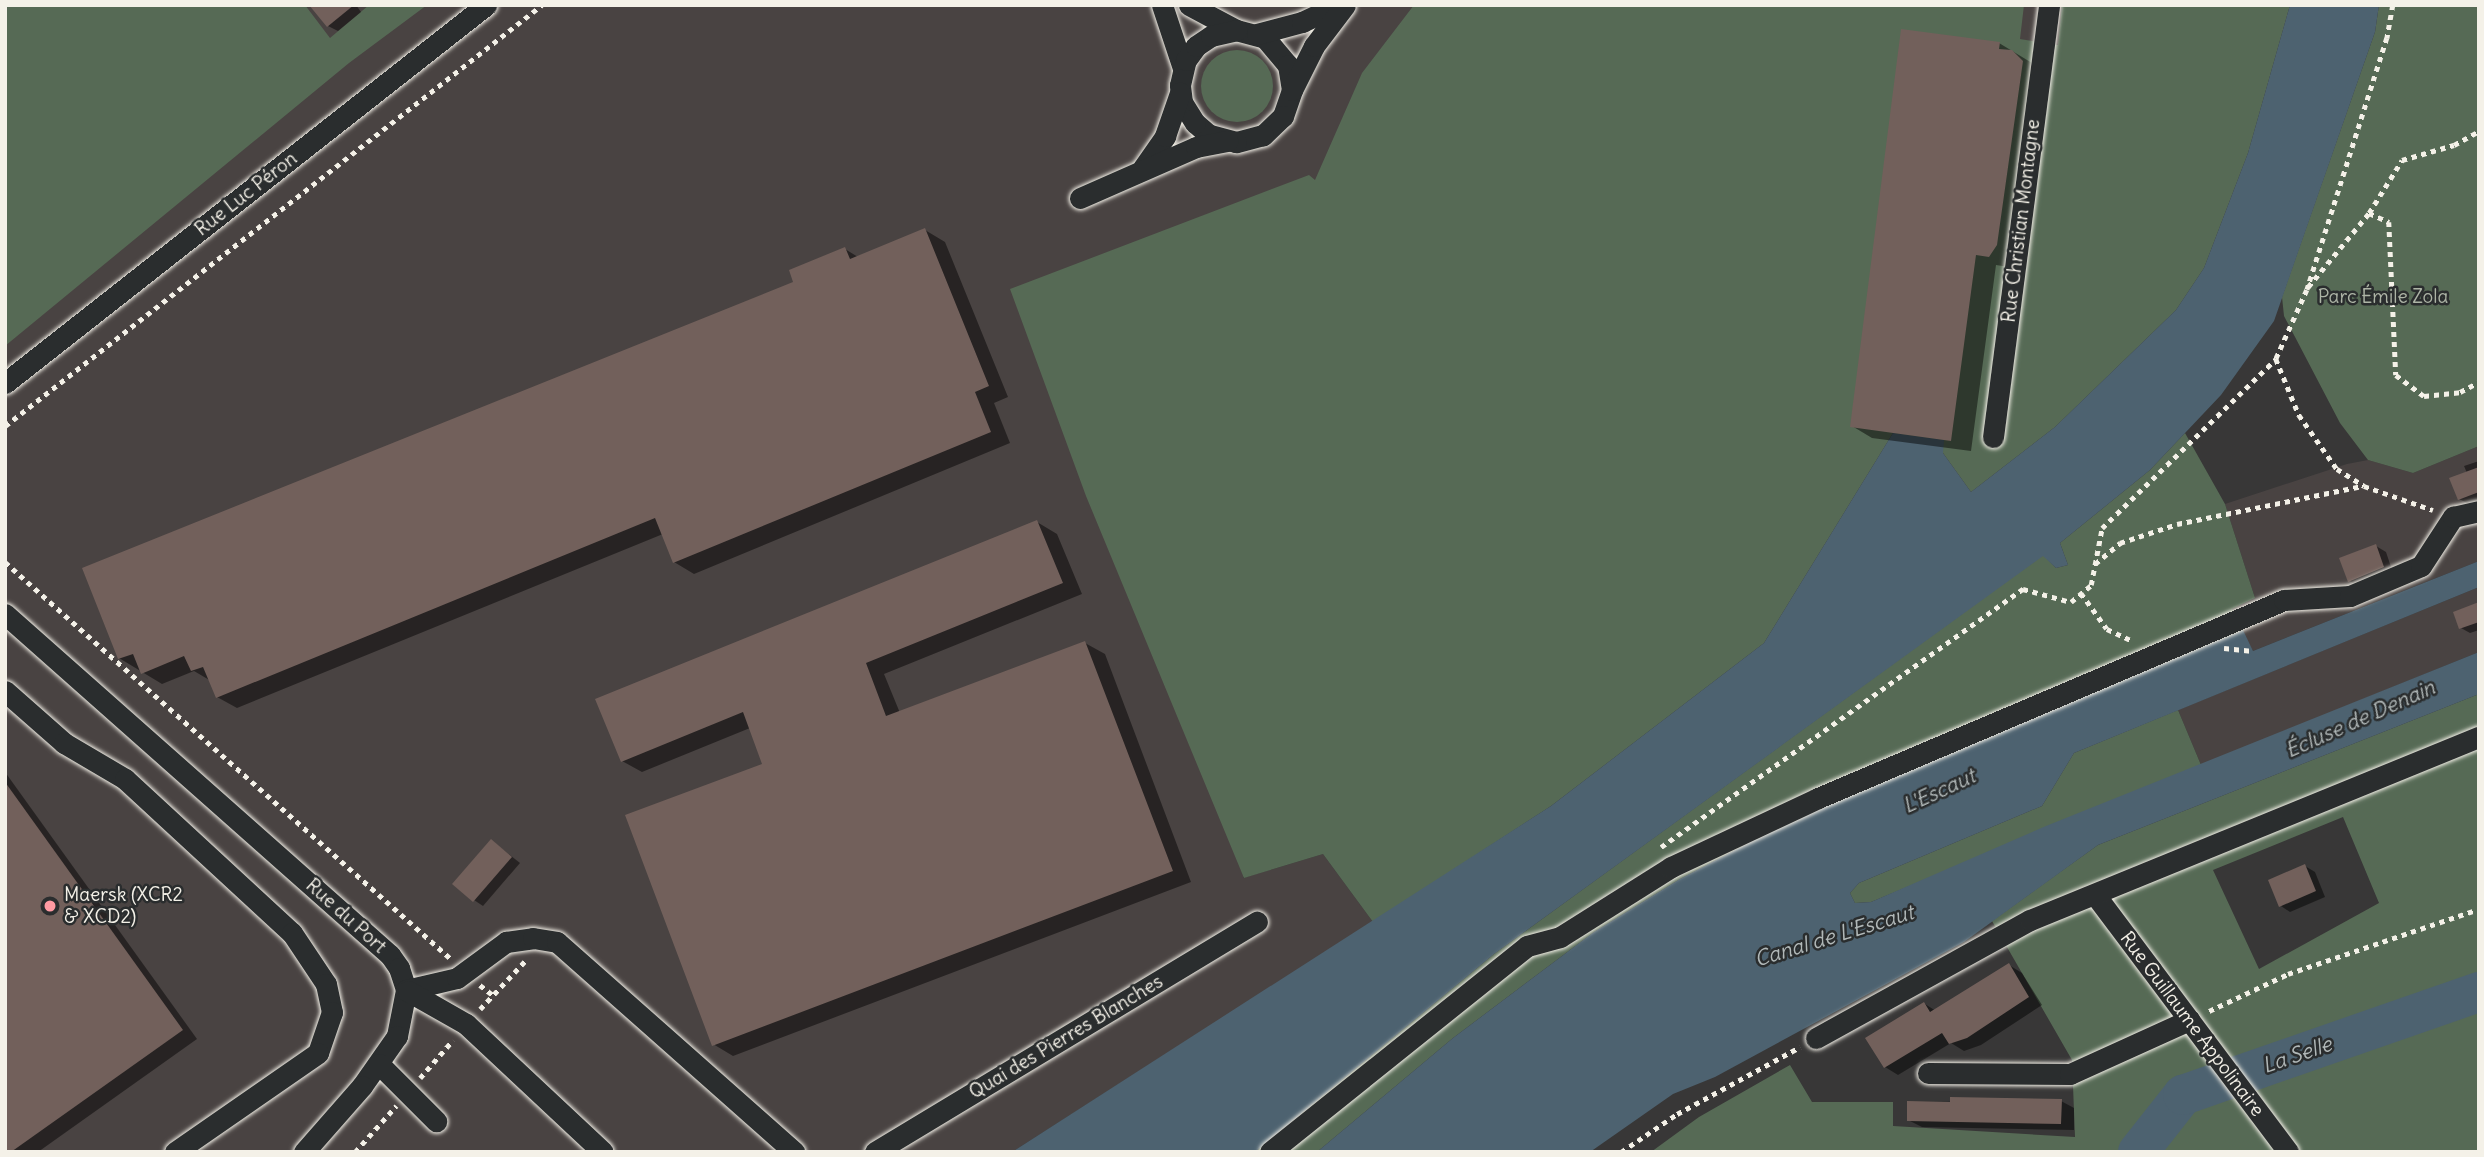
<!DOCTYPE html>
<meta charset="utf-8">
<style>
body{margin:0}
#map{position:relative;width:2484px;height:1157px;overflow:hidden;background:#383737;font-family:Delius,sans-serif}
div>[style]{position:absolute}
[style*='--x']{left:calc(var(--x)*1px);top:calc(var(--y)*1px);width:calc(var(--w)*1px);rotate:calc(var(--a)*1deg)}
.built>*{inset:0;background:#494342}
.green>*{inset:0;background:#566a55}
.round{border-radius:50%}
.water>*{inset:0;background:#4d6270}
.shadow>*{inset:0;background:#0007}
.river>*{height:40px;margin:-20px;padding:0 20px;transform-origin:20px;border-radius:20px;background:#4d6270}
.building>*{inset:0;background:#72605b}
.path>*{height:4.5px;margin-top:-2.25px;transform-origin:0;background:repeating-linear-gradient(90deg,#f4f1e8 0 5px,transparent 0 10px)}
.roads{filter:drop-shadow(0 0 2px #f4f1e8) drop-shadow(0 0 2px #f4f1e8)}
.minor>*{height:21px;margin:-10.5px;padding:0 10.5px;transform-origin:10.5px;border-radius:10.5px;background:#2a2d2e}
.dots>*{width:19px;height:19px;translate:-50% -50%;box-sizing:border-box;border:4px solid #2a2d2e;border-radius:50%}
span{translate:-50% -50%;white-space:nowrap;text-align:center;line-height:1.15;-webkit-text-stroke:5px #2a2d2e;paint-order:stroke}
.street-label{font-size:19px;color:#f4f1e8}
.park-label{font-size:19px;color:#adb4a6}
.poi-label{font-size:19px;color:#f4f1e8}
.left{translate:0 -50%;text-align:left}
.water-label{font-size:21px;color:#b1b8b8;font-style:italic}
.frame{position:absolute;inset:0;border:7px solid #f4f1e8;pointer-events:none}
</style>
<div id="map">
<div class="built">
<i style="clip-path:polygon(32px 5px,2062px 5px,2059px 45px,1872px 18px,1243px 878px,1323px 854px,1373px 922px,1012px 1152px,5px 1152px,5px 26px)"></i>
<i style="clip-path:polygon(2479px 446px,2479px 561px,2253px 651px,2231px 609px,2255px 598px,2225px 504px,2347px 464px,2368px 460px,2413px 473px)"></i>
<i style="clip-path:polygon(2479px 587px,2479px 652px,2201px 765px,2178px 710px)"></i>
</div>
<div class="green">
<i style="clip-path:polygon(5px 5px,305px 5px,330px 38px,369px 5px,427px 5px,349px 63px,5px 346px)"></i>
<i style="clip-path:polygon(1414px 5px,2024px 5px,2020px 39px,2058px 45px,2062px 5px,2290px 5px,2248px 153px,2204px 268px,2176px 310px,2055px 427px,1971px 492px,1943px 453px,1893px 433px,1764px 643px,1551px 806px,1373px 922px,1323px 854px,1244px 878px,1086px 496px,1010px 289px,1309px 175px,1315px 180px,1362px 73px)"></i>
<i style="clip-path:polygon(2379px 5px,2479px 5px,2479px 446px,2413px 473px,2368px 460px,2340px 423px,2284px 316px,2282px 297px,2375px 32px)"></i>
<i class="round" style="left:1201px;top:50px;width:72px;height:72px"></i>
<i style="clip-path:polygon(2185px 433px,2225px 504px,2255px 598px,2232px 609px,2243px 630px,1798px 817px,1680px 879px,1594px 932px,1453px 1038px,1317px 1152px,1255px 1152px,1494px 954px,2043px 555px,2056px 568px,2068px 565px,2060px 543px,2150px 470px)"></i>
<i style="clip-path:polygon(evenodd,2479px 694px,2479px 1152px,1651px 1152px,1699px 1117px,1790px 1065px,1812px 1102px,1893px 1102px,1893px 1126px,2075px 1137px,2072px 1060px,1992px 921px,2098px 845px,2479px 694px,2343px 817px,2379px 903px,2259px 969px,2213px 870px,2343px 817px)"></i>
<i style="clip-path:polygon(2178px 710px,2201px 765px,1871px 902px,1855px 903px,1850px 893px,1859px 883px,2042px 806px,2074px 753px)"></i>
</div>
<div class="water">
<i style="clip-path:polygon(2290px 5px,2379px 5px,2375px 32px,2274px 321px,2221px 395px,2150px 470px,2060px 543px,2068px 565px,2056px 568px,2043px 556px,1494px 954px,1255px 1152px,1012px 1152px,1551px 806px,1764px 643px,1893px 433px,1944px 440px,1943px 453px,1971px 492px,2055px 427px,2176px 310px,2204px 268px,2248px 153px)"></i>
<i style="clip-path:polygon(2479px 561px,2479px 587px,2074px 753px,2042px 806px,1859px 883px,1850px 893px,1855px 903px,1871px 902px,2046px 826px,2479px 652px,2479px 694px,2098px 845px,1964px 942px,1715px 1077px,1673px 1094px,1590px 1152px,1317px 1152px,1453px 1038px,1594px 932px,1680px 879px,1798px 817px,2243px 630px,2253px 651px)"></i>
</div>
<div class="shadow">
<i style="clip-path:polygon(325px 5px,356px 5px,361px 12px,338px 31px,328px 26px)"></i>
<i style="clip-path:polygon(1999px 43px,2032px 63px,2009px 267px,1996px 265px,1971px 451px,1872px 438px,1852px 426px)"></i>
<i style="clip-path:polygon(925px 230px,945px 242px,1008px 397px,994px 403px,1010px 443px,694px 574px,674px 562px,663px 534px,237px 708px,217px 697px,211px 681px,194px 671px,162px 684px,119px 658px,796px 283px,845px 249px,858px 257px)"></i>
<i style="clip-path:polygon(2479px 461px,2479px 501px,2469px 504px,2459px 499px,2467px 473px,2464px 466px)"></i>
<i style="clip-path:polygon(1037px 522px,1057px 534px,1082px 594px,884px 674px,900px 713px,1085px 643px,1105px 654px,1191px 882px,733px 1056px,713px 1044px,764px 765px,750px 728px,642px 772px,622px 761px)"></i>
<i style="clip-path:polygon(2376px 546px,2386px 552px,2393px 573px,2359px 587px,2350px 581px)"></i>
<i style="clip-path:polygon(2479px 604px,2479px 630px,2470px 633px,2461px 628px)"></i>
<i style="clip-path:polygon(5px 772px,197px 1039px,38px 1152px,5px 1152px)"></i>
<i style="clip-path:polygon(492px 841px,520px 863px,483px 906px,474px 900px)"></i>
<i style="clip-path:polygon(2305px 866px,2315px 872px,2325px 897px,2290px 912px,2281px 906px)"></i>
<i style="clip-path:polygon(2009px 965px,2022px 973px,2042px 1005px,1981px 1045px,1964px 1051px,1951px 1043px,1898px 1075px,1885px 1067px,1925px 1004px,1936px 1011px)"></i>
<i style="clip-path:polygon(2061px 1101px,2074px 1108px,2074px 1130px,1922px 1127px,1908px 1120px,1909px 1102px)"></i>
</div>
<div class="river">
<i style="--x:2138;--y:1152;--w:73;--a:-51.7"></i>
<i style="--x:2183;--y:1095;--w:313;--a:-19.2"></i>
</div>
<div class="building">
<i style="clip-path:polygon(309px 5px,354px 5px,327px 27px)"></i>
<i style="clip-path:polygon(1901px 29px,2000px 42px,1999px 49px,2012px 50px,2023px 61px,1997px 245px,1989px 257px,1976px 255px,1951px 441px,1850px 427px)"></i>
<i style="clip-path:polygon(925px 228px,989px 386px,975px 392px,991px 432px,673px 563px,655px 518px,216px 698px,203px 667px,191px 671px,184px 656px,141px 674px,133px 654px,118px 659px,82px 568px,793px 282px,789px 270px,845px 247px,850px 259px)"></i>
<i style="clip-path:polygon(2479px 467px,2479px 492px,2458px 500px,2449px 478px)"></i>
<i style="clip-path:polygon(1037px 520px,1063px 583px,866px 663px,886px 716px,1085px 641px,1173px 871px,712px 1046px,625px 815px,762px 764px,743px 712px,621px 762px,595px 699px)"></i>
<i style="clip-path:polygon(2376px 544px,2384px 567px,2348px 582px,2339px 558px)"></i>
<i style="clip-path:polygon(2479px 602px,2479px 622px,2459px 629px,2453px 612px)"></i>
<i style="clip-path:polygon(5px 782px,183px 1030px,11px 1152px,5px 1152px)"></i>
<i style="clip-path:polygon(491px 839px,512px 857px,473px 902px,452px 884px)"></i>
<i style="clip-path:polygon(2305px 864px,2316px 891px,2279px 907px,2268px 880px)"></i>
<i style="clip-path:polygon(2009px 963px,2029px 997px,1967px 1038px,1949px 1044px,1942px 1033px,1884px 1068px,1865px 1038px,1924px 1002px,1930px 1012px)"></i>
<i style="clip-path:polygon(1950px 1097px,2062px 1099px,2061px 1124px,1907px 1121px,1907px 1101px,1950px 1102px)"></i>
</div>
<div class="path">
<i style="--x:2393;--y:5;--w:34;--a:100"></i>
<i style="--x:2387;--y:38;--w:264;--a:107.6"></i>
<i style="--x:2307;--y:290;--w:76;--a:114.2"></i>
<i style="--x:2276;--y:359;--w:61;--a:67.7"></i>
<i style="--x:2299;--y:415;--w:66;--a:54.9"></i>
<i style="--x:2337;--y:469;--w:32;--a:32"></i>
<i style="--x:2364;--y:486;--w:73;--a:19.2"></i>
<i style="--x:2369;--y:213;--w:22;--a:24"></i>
<i style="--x:2389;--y:222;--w:153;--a:87.4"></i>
<i style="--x:2396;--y:375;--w:35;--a:37"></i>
<i style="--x:2424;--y:396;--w:36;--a:-6"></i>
<i style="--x:2460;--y:392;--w:21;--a:-28"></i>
<i style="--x:2308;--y:287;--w:96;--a:-50.5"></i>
<i style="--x:2369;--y:213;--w:62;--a:-58.1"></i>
<i style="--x:2402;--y:160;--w:54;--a:-16.1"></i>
<i style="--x:2454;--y:145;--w:29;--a:-29"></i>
<i style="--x:5;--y:426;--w:682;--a:-38.1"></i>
<i style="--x:5;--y:562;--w:596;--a:41.67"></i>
<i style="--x:2095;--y:564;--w:33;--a:-40"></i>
<i style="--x:2120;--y:543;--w:60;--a:-18.4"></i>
<i style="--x:2177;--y:524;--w:189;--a:-11.6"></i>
<i style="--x:2081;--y:593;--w:44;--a:54.2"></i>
<i style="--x:2107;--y:629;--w:29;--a:25"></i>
<i style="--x:2224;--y:648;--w:29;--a:6"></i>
<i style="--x:1661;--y:847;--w:445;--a:-35.5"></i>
<i style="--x:2023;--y:589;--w:50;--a:15.2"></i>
<i style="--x:2071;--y:602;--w:26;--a:-40"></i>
<i style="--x:2091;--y:585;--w:58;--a:-79.1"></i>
<i style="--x:2102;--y:528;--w:243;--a:-44.2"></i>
<i style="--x:480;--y:985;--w:16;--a:38"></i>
<i style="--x:480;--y:1009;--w:67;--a:-46.8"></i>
<i style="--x:2209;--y:1011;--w:87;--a:-25.1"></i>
<i style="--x:2288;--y:974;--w:202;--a:-18.8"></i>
<i style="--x:420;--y:1078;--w:50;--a:-49"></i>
<i style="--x:355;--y:1152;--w:62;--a:-48.3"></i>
<i style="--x:1621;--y:1152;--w:68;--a:-34.2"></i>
<i style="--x:1677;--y:1114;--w:140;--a:-28.6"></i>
</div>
<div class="roads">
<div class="minor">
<i style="--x:1162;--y:5;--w:66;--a:71.6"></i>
<i style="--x:1189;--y:5;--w:53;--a:28"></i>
<i style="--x:1236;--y:30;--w:30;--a:15"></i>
<i style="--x:1265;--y:38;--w:35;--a:50"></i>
<i style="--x:1288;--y:65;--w:25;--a:81"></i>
<i style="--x:1292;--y:90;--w:28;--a:109"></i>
<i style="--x:1283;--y:116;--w:28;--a:136"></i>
<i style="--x:1263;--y:135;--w:28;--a:165"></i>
<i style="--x:1236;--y:142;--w:28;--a:-165"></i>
<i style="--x:1209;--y:135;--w:18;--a:-139"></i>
<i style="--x:1195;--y:123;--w:25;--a:-122"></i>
<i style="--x:1182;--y:102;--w:17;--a:-97"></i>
<i style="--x:1180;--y:85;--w:26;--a:-77"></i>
<i style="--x:1186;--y:60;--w:17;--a:-54"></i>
<i style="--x:1196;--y:46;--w:18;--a:-34"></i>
<i style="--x:1211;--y:36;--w:26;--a:-13"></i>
<i style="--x:1257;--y:34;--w:47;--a:-14.9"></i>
<i style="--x:1302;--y:22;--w:40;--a:-25"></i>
<i style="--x:1292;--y:90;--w:49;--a:-63.4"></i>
<i style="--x:1314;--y:46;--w:51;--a:-52.9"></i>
<i style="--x:1143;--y:168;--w:39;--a:-55"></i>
<i style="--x:1165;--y:136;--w:46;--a:-70.8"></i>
<i style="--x:1080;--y:198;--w:127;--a:-23.7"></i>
<i style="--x:1196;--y:147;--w:32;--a:-11"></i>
<i style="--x:5;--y:383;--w:612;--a:-38.16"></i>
<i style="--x:1993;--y:437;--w:436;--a:-82.6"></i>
<i style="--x:5;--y:614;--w:514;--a:41.53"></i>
<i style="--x:390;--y:955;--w:16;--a:55"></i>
<i style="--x:399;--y:968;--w:23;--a:72"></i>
<i style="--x:406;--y:990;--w:47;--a:101.1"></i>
<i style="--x:397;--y:1036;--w:61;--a:125"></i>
<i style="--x:362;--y:1086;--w:88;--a:131.3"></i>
<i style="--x:5;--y:691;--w:79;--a:41.4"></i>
<i style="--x:64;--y:743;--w:71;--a:30.5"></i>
<i style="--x:125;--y:779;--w:227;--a:42.7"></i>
<i style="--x:292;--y:933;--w:61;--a:56.3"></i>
<i style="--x:326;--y:984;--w:29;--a:78"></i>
<i style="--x:332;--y:1012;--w:43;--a:108.9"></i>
<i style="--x:318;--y:1053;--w:174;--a:145.3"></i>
<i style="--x:2096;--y:896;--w:320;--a:53.1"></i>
<i style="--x:406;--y:990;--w:52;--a:-13.2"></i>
<i style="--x:457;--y:978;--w:61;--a:-36.3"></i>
<i style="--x:506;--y:942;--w:27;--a:-8"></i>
<i style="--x:533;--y:938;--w:24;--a:9"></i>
<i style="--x:557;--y:942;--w:317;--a:41.5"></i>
<i style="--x:408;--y:991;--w:67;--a:29.6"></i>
<i style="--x:466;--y:1024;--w:187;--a:43.1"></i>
<i style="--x:1816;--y:1038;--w:244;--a:-28.9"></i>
<i style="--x:2030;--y:920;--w:485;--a:-22.2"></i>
<i style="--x:379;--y:1064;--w:81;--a:45"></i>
<i style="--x:1928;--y:1073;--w:142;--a:0.4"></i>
<i style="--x:2070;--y:1074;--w:131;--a:-24.4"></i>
<i style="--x:875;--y:1152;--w:446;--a:-31.1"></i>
<i style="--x:1270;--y:1152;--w:329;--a:-38.7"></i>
<i style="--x:1527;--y:946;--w:34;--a:-15"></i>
<i style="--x:1560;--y:937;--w:131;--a:-32.2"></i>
<i style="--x:1671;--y:867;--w:162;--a:-25.1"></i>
<i style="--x:1818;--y:798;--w:506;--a:-23.02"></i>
<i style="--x:2284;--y:600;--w:66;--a:-3.5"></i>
<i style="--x:2350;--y:596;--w:77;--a:-22.9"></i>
<i style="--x:2421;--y:566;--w:59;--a:-56.9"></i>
<i style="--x:2453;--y:517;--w:27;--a:-13"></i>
</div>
</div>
<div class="dots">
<i style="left:50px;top:906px;background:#ff9aa2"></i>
</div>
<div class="street-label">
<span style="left:246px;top:194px;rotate:-38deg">Rue Luc Péron</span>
<span style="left:2021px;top:221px;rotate:-83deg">Rue Christian Montagne</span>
<span style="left:346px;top:916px;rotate:42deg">Rue du Port</span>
<span style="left:2192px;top:1024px;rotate:53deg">Rue Guillaume Appolinaire</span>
<span style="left:1066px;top:1037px;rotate:-31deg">Quai des Pierres Blanches</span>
</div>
<div class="park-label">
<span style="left:2383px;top:297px">Parc Émile Zola</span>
</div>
<div class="poi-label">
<span class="left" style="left:64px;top:906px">Maersk (XCR2<br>&amp; XCD2)</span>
</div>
<div class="water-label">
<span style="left:2360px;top:719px;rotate:-24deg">Écluse de Denain</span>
<span style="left:1939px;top:791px;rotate:-25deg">L'Escaut</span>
<span style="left:1834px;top:936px;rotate:-17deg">Canal de L'Escaut</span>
<span style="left:2297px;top:1055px;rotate:-19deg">La Selle</span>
</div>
<div class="frame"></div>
</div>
